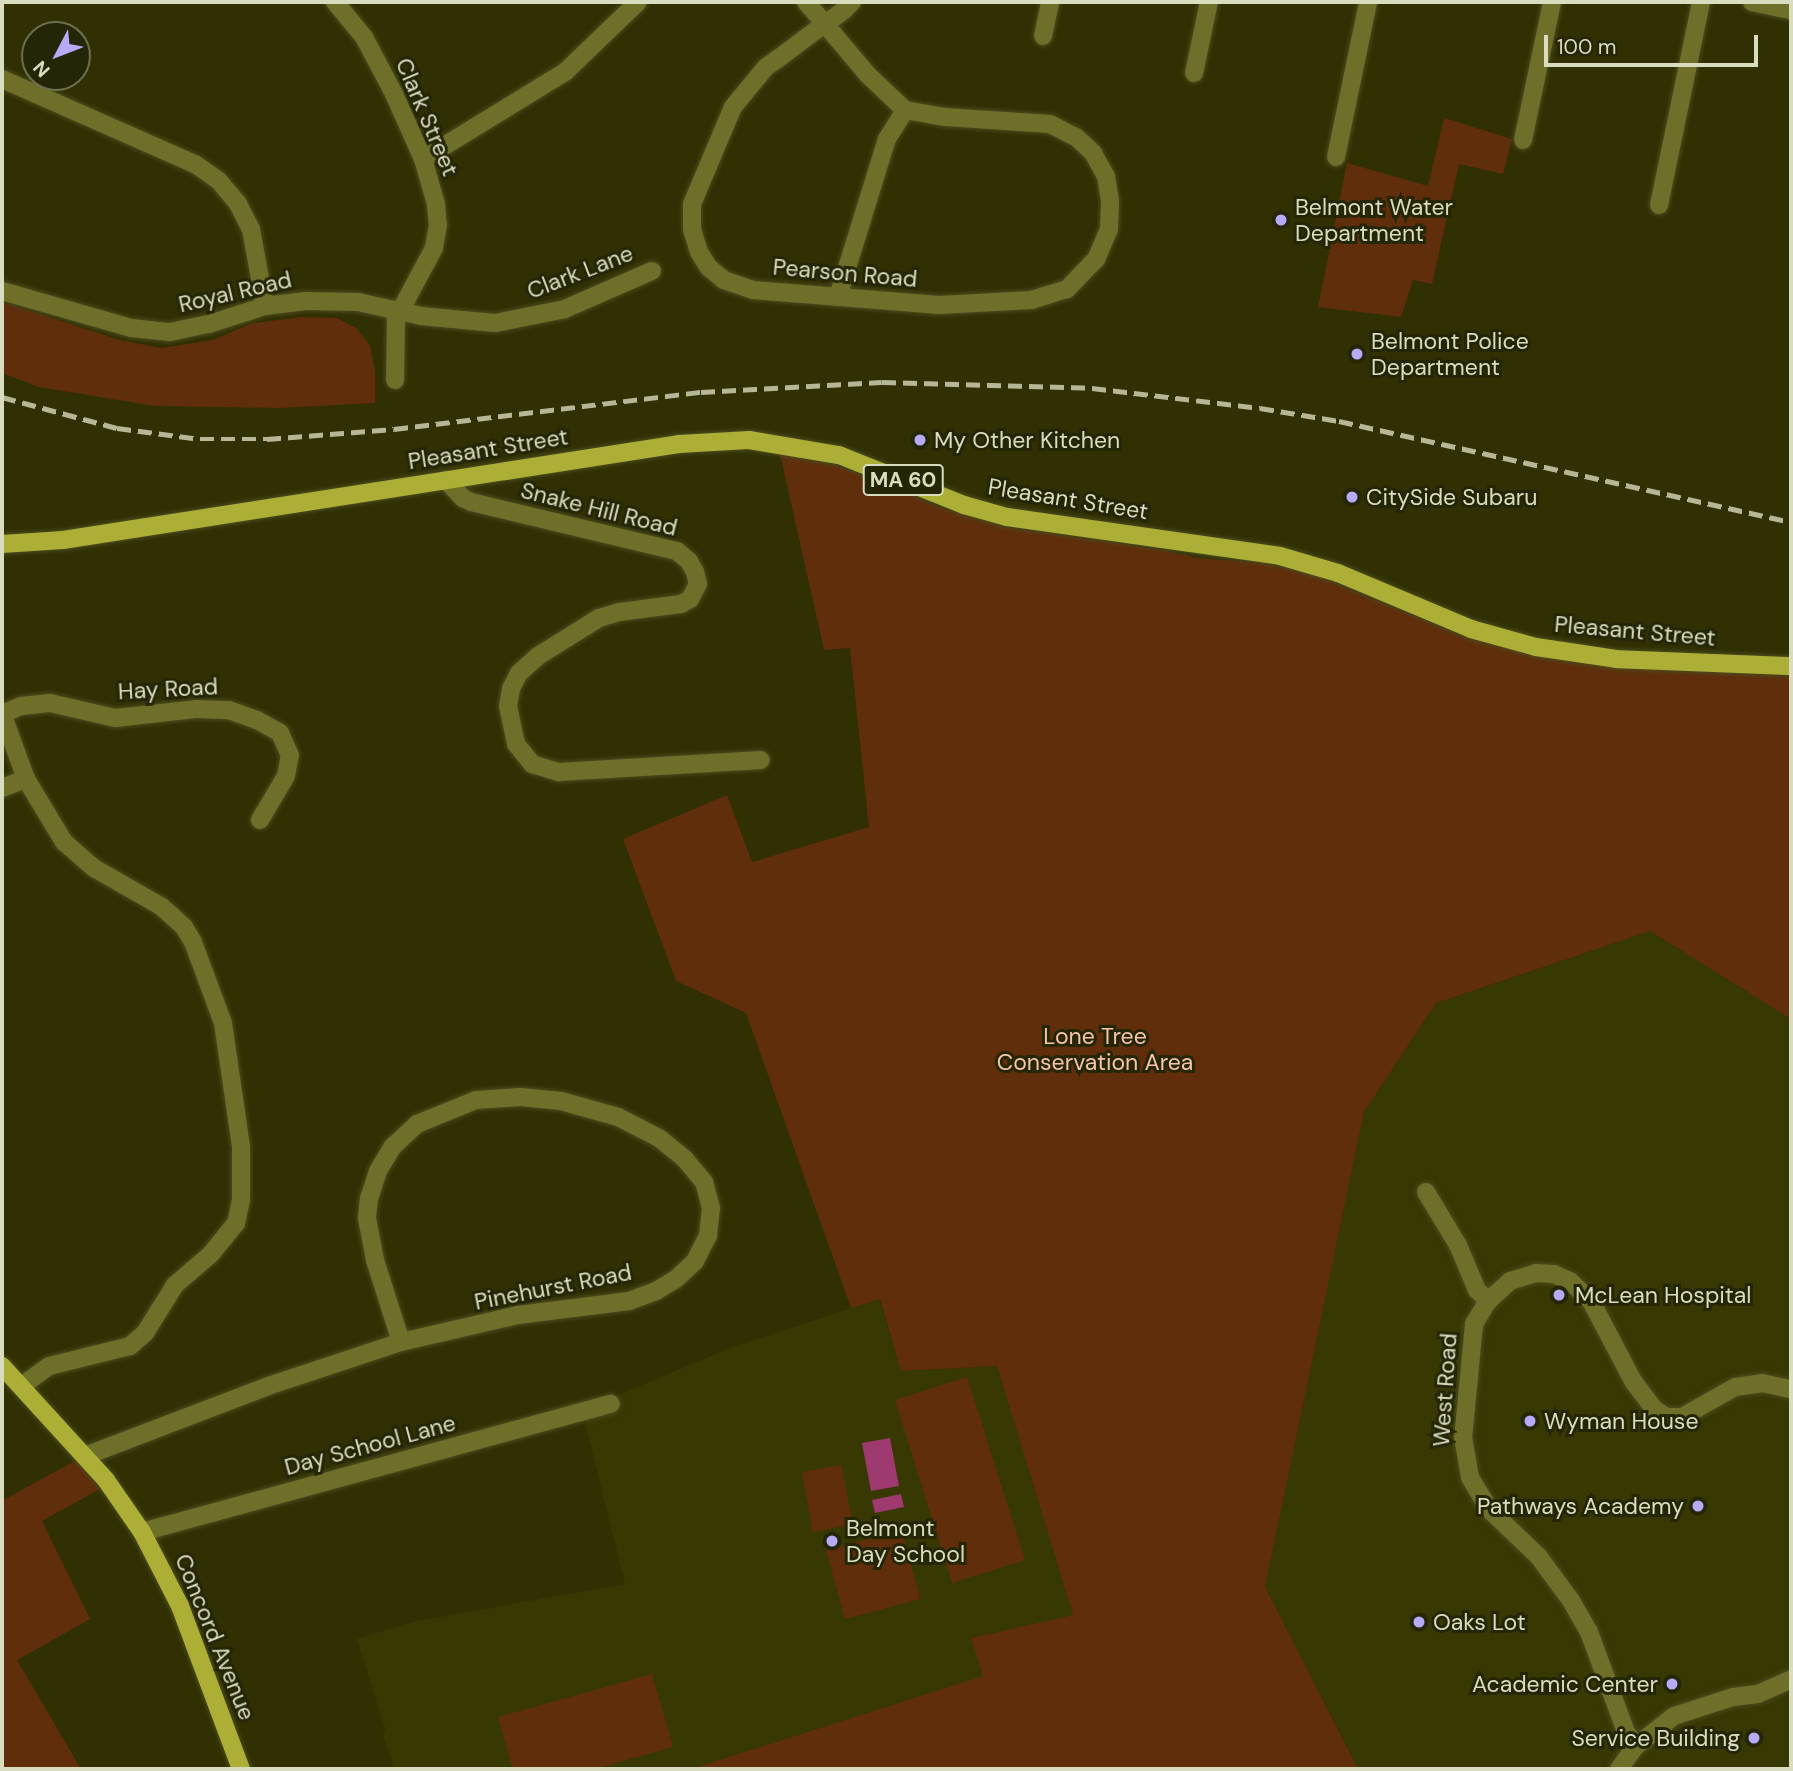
<!DOCTYPE html>
<style>
body{margin:0}
#map{position:relative;width:1793px;height:1771px;overflow:hidden;background:#303002;font-family:"DM Sans",sans-serif}
div>[style]{position:absolute}
[style*='--x']{left:calc(var(--x)*1px);top:calc(var(--y)*1px);width:calc(var(--w)*1px);rotate:calc(var(--a)*1deg)}
.built>*{inset:0;background:#383902}
.green>*{inset:0;background:#602e0b}
.water>*{inset:0;background:#9f3a70}
.roads{filter:drop-shadow(0 0 2px #4b4c20) drop-shadow(0 0 2px #4b4c20)}
.minor>*{height:18px;margin:-9px;padding:0 9px;transform-origin:9px;border-radius:9px;background:#6e6f29}
.major>*{height:18px;margin:-9px;padding:0 9px;transform-origin:9px;border-radius:9px;background:#acae36}
.rail>*{height:4.5px;margin-top:-2.25px;transform-origin:0;background:repeating-linear-gradient(90deg,#b5b796 0 14px,transparent 0 21px)}
.dots>*{width:19px;height:19px;translate:-50% -50%;box-sizing:border-box;border:4px solid #252607;border-radius:50%}
span{translate:-50% -50%;white-space:nowrap;text-align:center;line-height:1.15;-webkit-text-stroke:6px #252607;paint-order:stroke}
.shield-label span{padding:2px 5px;background:#252607;border:2px solid;border-radius:5px;-webkit-text-stroke-width:0}
.shield-label{font-size:21px;color:#dadcbf;font-weight:700}
.street-label{font-size:23px;color:#dadcbf}
.poi-label{font-size:23px;color:#dadcbf}
.left{translate:0 -50%;text-align:left}
.right{translate:-100% -50%;text-align:right}
.park-label{font-size:23px;color:#f7c4a7}
.frame{position:absolute;inset:0;border:4px solid #dadcbf;pointer-events:none}
.north{position:absolute;left:21px;top:21px;width:70px;height:70px;box-sizing:border-box;background:#252607;border:2px solid #6d6f51;border-radius:50%;rotate:228deg;font-size:19px;font-weight:700;line-height:28px;text-align:center;color:#dadcbf}
.north::after{content:'';display:block;margin:auto;width:24px;height:32px;background:#b7abf8;clip-path:polygon(50% 0,100% 100%,50% 72%,0 100%)}
.scale{position:absolute;left:1544px;top:35px;width:214px;height:32px;box-sizing:border-box;border:4px solid #dadcbf;border-top:0;padding-left:9px;font-size:21px;line-height:24px;white-space:nowrap;color:#dadcbf;-webkit-text-stroke:5px #252607;paint-order:stroke}
</style>
<div id="map">
<div class="built">
<i style="clip-path:polygon(1650px 931px,1791px 1019px,1791px 1769px,1358px 1769px,1265px 1587px,1364px 1112px,1436px 1003px)"></i>
<i style="clip-path:polygon(879px 1299px,901px 1371px,997px 1366px,1073px 1615px,971px 1638px,984px 1676px,691px 1769px,394px 1769px,383px 1734px,386px 1732px,357px 1639px,412px 1622px,625px 1584px,582px 1410px,735px 1346px)"></i>
</div>
<div class="green">
<i style="clip-path:polygon(1444px 118px,1512px 139px,1503px 174px,1459px 164px,1432px 284px,1413px 280px,1401px 317px,1318px 307px,1347px 163px,1428px 186px)"></i>
<i style="clip-path:polygon(2px 302px,120px 340px,161px 348px,212px 340px,253px 323px,302px 317px,337px 318px,356px 328px,370px 345px,375px 371px,375px 403px,279px 408px,154px 406px,39px 387px,2px 373px)"></i>
<i style="clip-path:polygon(780px 454px,836px 465px,945px 509px,1005px 527px,1163px 550px,1197px 558px,1263px 563px,1310px 573px,1453px 632px,1535px 656px,1615px 668px,1791px 676px,1791px 1019px,1650px 931px,1436px 1003px,1364px 1112px,1265px 1587px,1358px 1769px,691px 1769px,983px 1676px,971px 1638px,1073px 1615px,997px 1366px,901px 1371px,880px 1299px,851px 1308px,746px 1013px,676px 981px,623px 839px,727px 795px,752px 862px,869px 827px,850px 648px,824px 650px)"></i>
<i style="clip-path:polygon(967px 1377px,1025px 1560px,952px 1583px,895px 1400px)"></i>
<i style="clip-path:polygon(76px 1460px,100px 1489px,42px 1521px,90px 1619px,17px 1660px,81px 1769px,2px 1769px,2px 1501px)"></i>
<i style="clip-path:polygon(841px 1465px,853px 1524px,813px 1532px,802px 1472px)"></i>
<i style="clip-path:polygon(902px 1530px,920px 1599px,845px 1619px,826px 1550px)"></i>
<i style="clip-path:polygon(652px 1674px,673px 1747px,595px 1769px,513px 1769px,498px 1717px)"></i>
</div>
<div class="water">
<i style="clip-path:polygon(890px 1438px,899px 1486px,871px 1491px,862px 1443px)"></i>
<i style="clip-path:polygon(901px 1494px,904px 1507px,875px 1513px,872px 1500px)"></i>
</div>
<div class="roads">
<div class="minor">
<i style="--x:335;--y:2;--w:45;--a:50.4"></i>
<i style="--x:364;--y:37;--w:64;--a:62.2"></i>
<i style="--x:394;--y:94;--w:71;--a:66"></i>
<i style="--x:423;--y:159;--w:47;--a:73.9"></i>
<i style="--x:436;--y:204;--w:21;--a:85"></i>
<i style="--x:438;--y:225;--w:23;--a:100"></i>
<i style="--x:434;--y:248;--w:81;--a:118.2"></i>
<i style="--x:396;--y:319;--w:61;--a:90.9"></i>
<i style="--x:806;--y:2;--w:29;--a:49"></i>
<i style="--x:825;--y:24;--w:67;--a:49.9"></i>
<i style="--x:868;--y:75;--w:51;--a:43.4"></i>
<i style="--x:905;--y:110;--w:41;--a:9.9"></i>
<i style="--x:945;--y:117;--w:105;--a:3.8"></i>
<i style="--x:1050;--y:124;--w:29;--a:27"></i>
<i style="--x:1076;--y:137;--w:23;--a:43"></i>
<i style="--x:1093;--y:153;--w:26;--a:61"></i>
<i style="--x:1106;--y:176;--w:26;--a:81"></i>
<i style="--x:1110;--y:202;--w:27;--a:92"></i>
<i style="--x:1109;--y:229;--w:33;--a:113"></i>
<i style="--x:1096;--y:259;--w:42;--a:134"></i>
<i style="--x:1067;--y:289;--w:37;--a:163"></i>
<i style="--x:1032;--y:300;--w:93;--a:176.9"></i>
<i style="--x:939;--y:305;--w:187;--a:-175.4"></i>
<i style="--x:753;--y:290;--w:31;--a:-161"></i>
<i style="--x:724;--y:280;--w:19;--a:-141"></i>
<i style="--x:709;--y:268;--w:19;--a:-122"></i>
<i style="--x:699;--y:252;--w:24;--a:-107"></i>
<i style="--x:692;--y:229;--w:25;--a:-90"></i>
<i style="--x:692;--y:204;--w:105;--a:-67.1"></i>
<i style="--x:733;--y:107;--w:52;--a:-50.5"></i>
<i style="--x:766;--y:67;--w:16;--a:-35"></i>
<i style="--x:779;--y:58;--w:31;--a:-37"></i>
<i style="--x:804;--y:39;--w:26;--a:-36"></i>
<i style="--x:825;--y:24;--w:24;--a:-36"></i>
<i style="--x:844;--y:10;--w:11;--a:-45"></i>
<i style="--x:1752;--y:2;--w:40;--a:12"></i>
<i style="--x:1043;--y:36;--w:35;--a:-78"></i>
<i style="--x:1194;--y:73;--w:73;--a:-78.1"></i>
<i style="--x:2;--y:79;--w:211;--a:23.8"></i>
<i style="--x:195;--y:164;--w:29;--a:35"></i>
<i style="--x:219;--y:181;--w:30;--a:50"></i>
<i style="--x:238;--y:204;--w:28;--a:63"></i>
<i style="--x:251;--y:229;--w:78;--a:79.7"></i>
<i style="--x:1523;--y:140;--w:141;--a:-78.1"></i>
<i style="--x:1336;--y:157;--w:158;--a:-78.3"></i>
<i style="--x:423;--y:159;--w:167;--a:-31.5"></i>
<i style="--x:565;--y:72;--w:101;--a:-43.8"></i>
<i style="--x:1659;--y:205;--w:207;--a:-78.3"></i>
<i style="--x:2;--y:291;--w:134;--a:16"></i>
<i style="--x:131;--y:328;--w:39;--a:6"></i>
<i style="--x:170;--y:332;--w:40;--a:-12"></i>
<i style="--x:209;--y:324;--w:59;--a:-17.8"></i>
<i style="--x:265;--y:306;--w:41;--a:-7"></i>
<i style="--x:306;--y:301;--w:52;--a:1.1"></i>
<i style="--x:358;--y:302;--w:65;--a:12.5"></i>
<i style="--x:421;--y:316;--w:74;--a:5.4"></i>
<i style="--x:495;--y:323;--w:71;--a:-11.3"></i>
<i style="--x:565;--y:309;--w:95;--a:-23.6"></i>
<i style="--x:838;--y:297;--w:165;--a:-72.8"></i>
<i style="--x:887;--y:139;--w:34;--a:-58"></i>
<i style="--x:446;--y:480;--w:25;--a:47"></i>
<i style="--x:463;--y:498;--w:9;--a:27"></i>
<i style="--x:471;--y:502;--w:212;--a:13.4"></i>
<i style="--x:677;--y:551;--w:16;--a:40"></i>
<i style="--x:689;--y:561;--w:13;--a:61"></i>
<i style="--x:695;--y:572;--w:12;--a:76"></i>
<i style="--x:698;--y:584;--w:17;--a:118"></i>
<i style="--x:690;--y:599;--w:10;--a:151"></i>
<i style="--x:681;--y:604;--w:63;--a:172.6"></i>
<i style="--x:619;--y:612;--w:21;--a:163"></i>
<i style="--x:599;--y:618;--w:72;--a:148.1"></i>
<i style="--x:538;--y:656;--w:25;--a:138"></i>
<i style="--x:519;--y:673;--w:18;--a:117"></i>
<i style="--x:511;--y:689;--w:17;--a:100"></i>
<i style="--x:508;--y:706;--w:39;--a:78"></i>
<i style="--x:516;--y:744;--w:26;--a:51"></i>
<i style="--x:532;--y:764;--w:28;--a:17"></i>
<i style="--x:559;--y:772;--w:202;--a:-3.4"></i>
<i style="--x:2;--y:713;--w:70;--a:70"></i>
<i style="--x:26;--y:779;--w:74;--a:58.9"></i>
<i style="--x:64;--y:842;--w:40;--a:41"></i>
<i style="--x:94;--y:868;--w:78;--a:29.8"></i>
<i style="--x:162;--y:907;--w:30;--a:42"></i>
<i style="--x:184;--y:927;--w:17;--a:59"></i>
<i style="--x:193;--y:942;--w:86;--a:69.7"></i>
<i style="--x:223;--y:1023;--w:125;--a:81.7"></i>
<i style="--x:241;--y:1147;--w:53;--a:90"></i>
<i style="--x:241;--y:1200;--w:24;--a:102"></i>
<i style="--x:236;--y:1223;--w:40;--a:129"></i>
<i style="--x:211;--y:1254;--w:48;--a:139.3"></i>
<i style="--x:175;--y:1285;--w:57;--a:122"></i>
<i style="--x:145;--y:1333;--w:20;--a:139"></i>
<i style="--x:130;--y:1346;--w:83;--a:166.1"></i>
<i style="--x:49;--y:1366;--w:34;--a:144"></i>
<i style="--x:2;--y:714;--w:21;--a:-23"></i>
<i style="--x:21;--y:706;--w:29;--a:-6"></i>
<i style="--x:50;--y:703;--w:67;--a:13"></i>
<i style="--x:115;--y:718;--w:81;--a:-6.3"></i>
<i style="--x:196;--y:709;--w:33;--a:2"></i>
<i style="--x:229;--y:710;--w:30;--a:20"></i>
<i style="--x:257;--y:720;--w:26;--a:29"></i>
<i style="--x:280;--y:733;--w:24;--a:66"></i>
<i style="--x:290;--y:755;--w:21;--a:101"></i>
<i style="--x:286;--y:776;--w:51;--a:120.6"></i>
<i style="--x:2;--y:788;--w:26;--a:-21"></i>
<i style="--x:1426;--y:1192;--w:62;--a:58.9"></i>
<i style="--x:1458;--y:1245;--w:49;--a:67.1"></i>
<i style="--x:1477;--y:1290;--w:16;--a:45"></i>
<i style="--x:85;--y:1456;--w:196;--a:-20.9"></i>
<i style="--x:268;--y:1386;--w:140;--a:-18.3"></i>
<i style="--x:401;--y:1342;--w:120;--a:-13"></i>
<i style="--x:518;--y:1315;--w:112;--a:-7.2"></i>
<i style="--x:629;--y:1301;--w:29;--a:-20"></i>
<i style="--x:656;--y:1291;--w:23;--a:-31"></i>
<i style="--x:676;--y:1279;--w:26;--a:-43"></i>
<i style="--x:695;--y:1261;--w:28;--a:-63"></i>
<i style="--x:708;--y:1236;--w:28;--a:-84"></i>
<i style="--x:711;--y:1208;--w:27;--a:-105"></i>
<i style="--x:704;--y:1182;--w:30;--a:-130"></i>
<i style="--x:685;--y:1159;--w:33;--a:-141"></i>
<i style="--x:659;--y:1138;--w:46;--a:-152.9"></i>
<i style="--x:618;--y:1117;--w:59;--a:-164.3"></i>
<i style="--x:561;--y:1101;--w:41;--a:-174.4"></i>
<i style="--x:520;--y:1097;--w:44;--a:176.1"></i>
<i style="--x:476;--y:1100;--w:64;--a:157.9"></i>
<i style="--x:417;--y:1124;--w:33;--a:137"></i>
<i style="--x:393;--y:1146;--w:29;--a:121"></i>
<i style="--x:378;--y:1171;--w:28;--a:108"></i>
<i style="--x:369;--y:1198;--w:20;--a:96"></i>
<i style="--x:367;--y:1218;--w:43;--a:79.2"></i>
<i style="--x:375;--y:1260;--w:86;--a:72.4"></i>
<i style="--x:142;--y:1532;--w:486;--a:-15.3"></i>
<i style="--x:1636;--y:1746;--w:17;--a:-126"></i>
<i style="--x:1626;--y:1732;--w:107;--a:-110.3"></i>
<i style="--x:1589;--y:1632;--w:34;--a:-120"></i>
<i style="--x:1572;--y:1602;--w:56;--a:-126.3"></i>
<i style="--x:1539;--y:1557;--w:69;--a:-136.2"></i>
<i style="--x:1489;--y:1509;--w:37;--a:-121"></i>
<i style="--x:1470;--y:1477;--w:39;--a:-100"></i>
<i style="--x:1463;--y:1439;--w:116;--a:-84.5"></i>
<i style="--x:1474;--y:1324;--w:27;--a:-59"></i>
<i style="--x:1488;--y:1301;--w:30;--a:-42"></i>
<i style="--x:1510;--y:1281;--w:27;--a:-17"></i>
<i style="--x:1536;--y:1273;--w:18;--a:3"></i>
<i style="--x:1554;--y:1274;--w:17;--a:24"></i>
<i style="--x:1570;--y:1281;--w:29;--a:44"></i>
<i style="--x:1591;--y:1301;--w:90;--a:62.3"></i>
<i style="--x:1633;--y:1381;--w:34;--a:53"></i>
<i style="--x:1653;--y:1408;--w:16;--a:35"></i>
<i style="--x:1666;--y:1417;--w:16;--a:0"></i>
<i style="--x:1682;--y:1417;--w:61;--a:-29.5"></i>
<i style="--x:1735;--y:1387;--w:27;--a:-8"></i>
<i style="--x:1762;--y:1383;--w:30;--a:12"></i>
<i style="--x:1619;--y:1769;--w:29;--a:-54"></i>
<i style="--x:1636;--y:1746;--w:48;--a:-38.3"></i>
<i style="--x:1674;--y:1716;--w:62;--a:-17.9"></i>
<i style="--x:1733;--y:1697;--w:25;--a:-7"></i>
<i style="--x:1758;--y:1694;--w:36;--a:-24"></i>
</div>
<div class="major">
<i style="--x:2;--y:544;--w:61;--a:-3.8"></i>
<i style="--x:63;--y:540;--w:623;--a:-8.86"></i>
<i style="--x:679;--y:444;--w:70;--a:-3.3"></i>
<i style="--x:749;--y:440;--w:91;--a:9.5"></i>
<i style="--x:839;--y:455;--w:135;--a:21.8"></i>
<i style="--x:964;--y:505;--w:45;--a:15.6"></i>
<i style="--x:1007;--y:517;--w:276;--a:8.1"></i>
<i style="--x:1280;--y:556;--w:60;--a:16.3"></i>
<i style="--x:1338;--y:573;--w:144;--a:22.8"></i>
<i style="--x:1471;--y:629;--w:67;--a:15.5"></i>
<i style="--x:1536;--y:647;--w:81;--a:8.5"></i>
<i style="--x:1616;--y:659;--w:175;--a:2.3"></i>
<i style="--x:2;--y:1366;--w:154;--a:47.6"></i>
<i style="--x:106;--y:1480;--w:63;--a:55.3"></i>
<i style="--x:142;--y:1532;--w:83;--a:62.8"></i>
<i style="--x:180;--y:1606;--w:174;--a:69.5"></i>
</div>
</div>
<div class="rail">
<i style="--x:2;--y:397;--w:119;--a:15.1"></i>
<i style="--x:117;--y:428;--w:84;--a:7.5"></i>
<i style="--x:200;--y:439;--w:67;--a:0"></i>
<i style="--x:267;--y:439;--w:127;--a:-4.5"></i>
<i style="--x:394;--y:429;--w:309;--a:-6.9"></i>
<i style="--x:701;--y:392;--w:181;--a:-3.2"></i>
<i style="--x:882;--y:382;--w:210;--a:1.6"></i>
<i style="--x:1092;--y:388;--w:169;--a:6.8"></i>
<i style="--x:1260;--y:408;--w:80;--a:9.3"></i>
<i style="--x:1339;--y:421;--w:463;--a:12.6"></i>
</div>
<div class="dots">
<i style="left:1281px;top:220px;background:#b7abf8"></i>
<i style="left:1357px;top:354px;background:#b7abf8"></i>
<i style="left:920px;top:440px;background:#b7abf8"></i>
<i style="left:1352px;top:497px;background:#b7abf8"></i>
<i style="left:1559px;top:1295px;background:#b7abf8"></i>
<i style="left:1530px;top:1421px;background:#b7abf8"></i>
<i style="left:1698px;top:1506px;background:#b7abf8"></i>
<i style="left:832px;top:1541px;background:#b7abf8"></i>
<i style="left:1419px;top:1622px;background:#b7abf8"></i>
<i style="left:1672px;top:1684px;background:#b7abf8"></i>
<i style="left:1754px;top:1738px;background:#b7abf8"></i>
</div>
<div class="shield-label">
<span style="left:903px;top:480px">MA 60</span>
</div>
<div class="street-label">
<span style="left:427px;top:117px;rotate:67deg">Clark Street</span>
<span style="left:580px;top:272px;rotate:-21deg">Clark Lane</span>
<span style="left:845px;top:273px;rotate:5deg">Pearson Road</span>
<span style="left:235px;top:292px;rotate:-13deg">Royal Road</span>
<span style="left:488px;top:449px;rotate:-9deg">Pleasant Street</span>
<span style="left:1068px;top:499px;rotate:9deg">Pleasant Street</span>
<span style="left:599px;top:509px;rotate:14deg">Snake Hill Road</span>
<span style="left:1635px;top:631px;rotate:5deg">Pleasant Street</span>
<span style="left:168px;top:689px;rotate:-3deg">Hay Road</span>
<span style="left:553px;top:1287px;rotate:-11deg">Pinehurst Road</span>
<span style="left:1445px;top:1390px;rotate:-86deg">West Road</span>
<span style="left:370px;top:1445px;rotate:-15deg">Day School Lane</span>
<span style="left:215px;top:1637px;rotate:68deg">Concord Avenue</span>
</div>
<div class="poi-label">
<span class="left" style="left:1295px;top:220px">Belmont Water<br>Department</span>
<span class="left" style="left:1371px;top:354px">Belmont Police<br>Department</span>
<span class="left" style="left:934px;top:440px">My Other Kitchen</span>
<span class="left" style="left:1366px;top:497px">CitySide Subaru</span>
<span class="left" style="left:1575px;top:1295px">McLean Hospital</span>
<span class="left" style="left:1544px;top:1421px">Wyman House</span>
<span class="right" style="left:1684px;top:1506px">Pathways Academy</span>
<span class="left" style="left:846px;top:1541px">Belmont<br>Day School</span>
<span class="left" style="left:1433px;top:1622px">Oaks Lot</span>
<span class="right" style="left:1658px;top:1684px">Academic Center</span>
<span class="right" style="left:1740px;top:1738px">Service Building</span>
</div>
<div class="park-label">
<span style="left:1095px;top:1049px">Lone Tree<br>Conservation Area</span>
</div>
<div class="frame"></div>
<div class="north">N</div>
<div class="scale">100 m</div>
</div>
